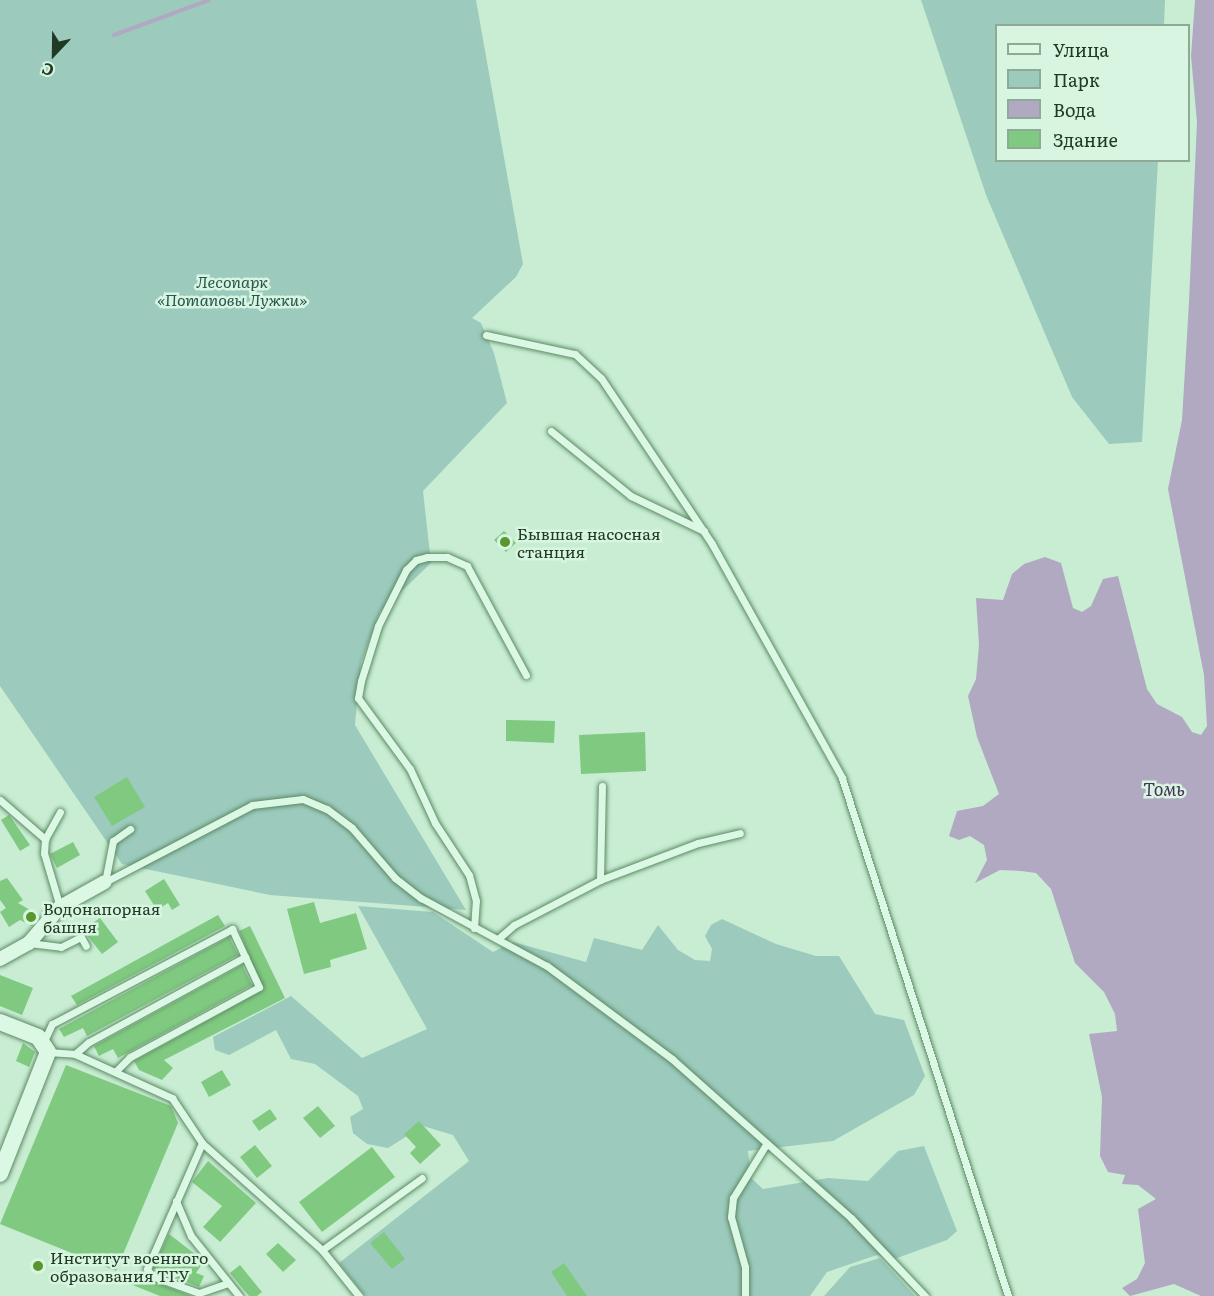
<!DOCTYPE html>
<meta charset="utf-8">
<style>
body{margin:0}
#map{position:relative;width:1214px;height:1296px;overflow:hidden;background:#c8edd3;font-family:Literata,serif}
div>[style]{position:absolute}
[style*='--x']{left:calc(var(--x)*1px);top:calc(var(--y)*1px);width:calc(var(--w)*1px);rotate:calc(var(--a)*1deg)}
.green>*{inset:0;background:#9ccbbe}
.water>*{inset:0;background:#b0a9c1}
.stream>*{height:4px;margin:-2px;padding:0 2px;transform-origin:2px;border-radius:2px;background:#b0a9c1}
.building>*{inset:0;background:#7fca80}
.roads{filter:drop-shadow(0 0 2px #5d8963) drop-shadow(0 0 2px #5d8963)}
.service>*{height:7px;margin:-3.5px;padding:0 3.5px;transform-origin:3.5px;border-radius:3.5px;background:#dbf8e4}
.minor>*{height:14px;margin:-7px;padding:0 7px;transform-origin:7px;border-radius:7px;background:#dbf8e4}
.tertiary>*{height:16px;margin:-8px;padding:0 8px;transform-origin:8px;border-radius:8px;background:#dbf8e4}
.dots>*{width:16px;height:16px;translate:-50% -50%;box-sizing:border-box;border:3px solid #d7f5e0;border-radius:50%}
span{translate:-50% -50%;white-space:nowrap;text-align:center;line-height:1.15;-webkit-text-stroke:5px #d7f5e0;paint-order:stroke}
.park-label{font-size:16px;color:#28554f;font-style:italic}
.poi-label{font-size:16px;color:#203a23}
.left{translate:0 -50%;text-align:left}
.water-label{font-size:18px;color:#463059;font-style:italic}
.legend{position:absolute;left:995px;top:24px;width:195px;height:138px;box-sizing:border-box;background:#d7f5e0;border:2px solid #8eaa94;margin:0;padding:8px 10px;list-style:none;font-size:18px;color:#203a23}
.legend li{display:flex;align-items:center;gap:12px;height:30px}
.legend b{width:30px;border:2px solid #8eaa94}
.north{position:absolute;left:24px;top:24px;width:60px;height:60px;-webkit-text-stroke:4px #d7f5e0;paint-order:stroke;rotate:202deg;font-size:16px;font-weight:700;line-height:24px;text-align:center;color:#203a23}
.north::after{content:'';display:block;margin:auto;width:21px;height:27px;background:#203a23;clip-path:polygon(50% 0,100% 100%,50% 72%,0 100%)}
</style>
<div id="map">
<div class="green">
<i style="clip-path:polygon(0 0,476px 0,523px 264px,516px 277px,472px 318px,481px 323px,494px 353px,507px 403px,423px 491px,431px 563px,380px 612px,361px 662px,355px 725px,466px 910px,270px 895px,122px 864px,0 686px)"></i>
<i style="clip-path:polygon(921px 0,1165px 0,1164px 25px,996px 26px,996px 160px,1158px 161px,1142px 442px,1109px 444px,1072px 397px,986px 195px)"></i>
<i style="clip-path:polygon(358px 906px,433px 912px,493px 952px,513px 942px,586px 962px,594px 938px,642px 950px,658px 925px,678px 950px,695px 960px,710px 961px,712px 949px,705px 936px,711px 925px,722px 919px,776px 944px,816px 956px,839px 956px,875px 1014px,904px 1020px,925px 1076px,914px 1095px,833px 1141px,748px 1151px,751px 1178px,763px 1189px,828px 1178px,868px 1181px,898px 1151px,924px 1146px,957px 1231px,947px 1240px,897px 1258px,877px 1255px,827px 1272px,810px 1296px,365px 1296px,339px 1263px,469px 1161px,453px 1135px,423px 1126px,388px 1148px,367px 1144px,353px 1133px,350px 1117px,363px 1109px,358px 1096px,315px 1064px,291px 1059px,276px 1030px,229px 1055px,215px 1050px,213px 1037px,291px 996px,362px 1058px,427px 1029px)"></i>
<i style="clip-path:polygon(880px 1258px,915px 1296px,824px 1296px,850px 1267px)"></i>
</div>
<div class="water">
<i style="clip-path:polygon(1195px 0,1214px 0,1214px 1296px,1201px 1296px,1174px 1284px,1130px 1296px,1122px 1288px,1137px 1279px,1145px 1263px,1138px 1209px,1156px 1199px,1138px 1185px,1122px 1184px,1125px 1175px,1108px 1172px,1100px 1156px,1102px 1097px,1089px 1034px,1117px 1031px,1115px 1014px,1104px 992px,1075px 963px,1051px 889px,1036px 873px,1021px 871px,1000px 870px,975px 883px,987px 860px,984px 845px,970px 836px,959px 840px,949px 836px,957px 811px,983px 806px,999px 794px,977px 737px,968px 696px,976px 679px,979px 645px,976px 598px,1003px 600px,1012px 574px,1024px 564px,1045px 557px,1061px 563px,1073px 608px,1082px 612px,1091px 606px,1103px 579px,1118px 576px,1147px 689px,1157px 704px,1182px 717px,1192px 732px,1201px 735px,1207px 726px,1204px 675px,1168px 489px,1182px 420px,1189px 302px,1197px 122px,1191px 56px)"></i>
</div>
<div class="stream">
<i style="--x:114;--y:35;--w:101;--a:-20.2"></i>
</div>
<div class="building">
<i style="clip-path:polygon(504px 531px,516px 543px,506px 552px,494px 540px)"></i>
<i style="clip-path:polygon(506px 720px,555px 721px,554px 743px,506px 741px)"></i>
<i style="clip-path:polygon(645px 732px,646px 771px,581px 774px,579px 735px)"></i>
<i style="clip-path:polygon(127px 777px,145px 807px,112px 826px,94px 797px)"></i>
<i style="clip-path:polygon(9px 815px,30px 845px,20px 851px,1px 820px)"></i>
<i style="clip-path:polygon(73px 842px,80px 855px,57px 868px,50px 854px)"></i>
<i style="clip-path:polygon(7px 878px,23px 900px,18px 903px,39px 915px,32px 926px,20px 920px,9px 927px,0 912px,6px 908px,0 900px,0 881px)"></i>
<i style="clip-path:polygon(164px 879px,180px 905px,172px 910px,168px 903px,157px 910px,145px 891px)"></i>
<i style="clip-path:polygon(314px 902px,320px 923px,356px 913px,367px 949px,330px 960px,331px 967px,304px 974px,287px 909px)"></i>
<i style="clip-path:polygon(218px 915px,225px 926px,77px 1005px,71px 996px)"></i>
<i style="clip-path:polygon(100px 918px,118px 942px,102px 954px,83px 930px)"></i>
<i style="clip-path:polygon(250px 926px,285px 998px,164px 1060px,173px 1068px,162px 1080px,139px 1070px,134px 1061px,263px 990px,239px 931px)"></i>
<i style="clip-path:polygon(229px 937px,238px 955px,87px 1036px,83px 1028px,64px 1037px,59px 1029px)"></i>
<i style="clip-path:polygon(242px 965px,252px 985px,118px 1058px,113px 1049px,99px 1056px,94px 1046px)"></i>
<i style="clip-path:polygon(0 975px,33px 988px,22px 1015px,0 1006px)"></i>
<i style="clip-path:polygon(23px 1043px,35px 1052px,29px 1067px,16px 1061px)"></i>
<i style="clip-path:polygon(66px 1065px,171px 1106px,178px 1123px,116px 1271px,0 1224px)"></i>
<i style="clip-path:polygon(222px 1070px,231px 1085px,209px 1097px,201px 1082px)"></i>
<i style="clip-path:polygon(318px 1106px,335px 1126px,320px 1138px,303px 1118px)"></i>
<i style="clip-path:polygon(270px 1109px,277px 1119px,259px 1131px,252px 1121px)"></i>
<i style="clip-path:polygon(419px 1121px,441px 1145px,420px 1164px,410px 1153px,416px 1147px,404px 1134px)"></i>
<i style="clip-path:polygon(255px 1145px,272px 1166px,257px 1178px,240px 1157px)"></i>
<i style="clip-path:polygon(372px 1147px,395px 1177px,322px 1232px,299px 1202px)"></i>
<i style="clip-path:polygon(208px 1161px,256px 1203px,220px 1242px,203px 1227px,222px 1206px,192px 1182px)"></i>
<i style="clip-path:polygon(384px 1232px,405px 1259px,392px 1269px,370px 1243px)"></i>
<i style="clip-path:polygon(169px 1234px,204px 1261px,196px 1273px,204px 1276px,199px 1287px,153px 1268px)"></i>
<i style="clip-path:polygon(278px 1243px,296px 1260px,283px 1272px,266px 1254px)"></i>
<i style="clip-path:polygon(564px 1263px,587px 1296px,567px 1296px,551px 1272px)"></i>
<i style="clip-path:polygon(240px 1265px,262px 1292px,257px 1296px,249px 1296px,230px 1273px)"></i>
<i style="clip-path:polygon(134px 1275px,147px 1279px,191px 1296px,160px 1296px,130px 1284px)"></i>
</div>
<div class="roads">
<div class="service">
<i style="--x:486;--y:335;--w:91;--a:12.1"></i>
<i style="--x:575;--y:354;--w:35;--a:43"></i>
<i style="--x:601;--y:378;--w:200;--a:56.2"></i>
<i style="--x:712;--y:544;--w:268;--a:60.9"></i>
<i style="--x:842;--y:778;--w:544;--a:72.23"></i>
<i style="--x:551;--y:431;--w:103;--a:39.1"></i>
<i style="--x:631;--y:496;--w:81;--a:25.6"></i>
<i style="--x:0;--y:800;--w:60;--a:40.9"></i>
<i style="--x:60;--y:812;--w:31;--a:119"></i>
<i style="--x:45;--y:839;--w:14;--a:94"></i>
<i style="--x:44;--y:853;--w:56;--a:73.5"></i>
<i style="--x:600;--y:880;--w:94;--a:-88.8"></i>
<i style="--x:105;--y:882;--w:166;--a:-27.6"></i>
<i style="--x:252;--y:805;--w:51;--a:-6.7"></i>
<i style="--x:303;--y:799;--w:26;--a:23"></i>
<i style="--x:327;--y:809;--w:31;--a:37"></i>
<i style="--x:352;--y:828;--w:66;--a:49.3"></i>
<i style="--x:395;--y:878;--w:33;--a:38"></i>
<i style="--x:421;--y:898;--w:143;--a:28.4"></i>
<i style="--x:547;--y:966;--w:156;--a:36.6"></i>
<i style="--x:672;--y:1059;--w:239;--a:41.6"></i>
<i style="--x:851;--y:1218;--w:108;--a:46.5"></i>
<i style="--x:105;--y:882;--w:42;--a:-79"></i>
<i style="--x:113;--y:841;--w:21;--a:-35"></i>
<i style="--x:474;--y:928;--w:27;--a:-86"></i>
<i style="--x:476;--y:901;--w:27;--a:-105"></i>
<i style="--x:469;--y:875;--w:62;--a:-123.2"></i>
<i style="--x:435;--y:823;--w:60;--a:-114.8"></i>
<i style="--x:410;--y:769;--w:88;--a:-126.2"></i>
<i style="--x:358;--y:698;--w:17;--a:-80"></i>
<i style="--x:361;--y:681;--w:58;--a:-72.8"></i>
<i style="--x:378;--y:626;--w:63;--a:-63.4"></i>
<i style="--x:406;--y:570;--w:14;--a:-45"></i>
<i style="--x:416;--y:560;--w:11;--a:-15"></i>
<i style="--x:427;--y:557;--w:20;--a:0"></i>
<i style="--x:447;--y:557;--w:22;--a:24"></i>
<i style="--x:467;--y:566;--w:124;--a:61.6"></i>
<i style="--x:499;--y:938;--w:20;--a:-41"></i>
<i style="--x:514;--y:925;--w:97;--a:-27.6"></i>
<i style="--x:600;--y:880;--w:105;--a:-20.7"></i>
<i style="--x:698;--y:843;--w:43;--a:-13.4"></i>
<i style="--x:29;--y:943;--w:32;--a:7"></i>
<i style="--x:61;--y:947;--w:22;--a:-27"></i>
<i style="--x:81;--y:937;--w:10;--a:61"></i>
<i style="--x:44;--y:1041;--w:19;--a:-65"></i>
<i style="--x:52;--y:1024;--w:204;--a:-27.8"></i>
<i style="--x:232;--y:929;--w:64;--a:65"></i>
<i style="--x:259;--y:987;--w:147;--a:151.5"></i>
<i style="--x:130;--y:1057;--w:20;--a:135"></i>
<i style="--x:48;--y:1052;--w:27;--a:4"></i>
<i style="--x:75;--y:1054;--w:107;--a:24.4"></i>
<i style="--x:172;--y:1098;--w:54;--a:56.3"></i>
<i style="--x:202;--y:1143;--w:161;--a:41.7"></i>
<i style="--x:322;--y:1250;--w:123;--a:-35.8"></i>
<i style="--x:75;--y:1054;--w:18;--a:-41"></i>
<i style="--x:89;--y:1042;--w:178;--a:-28.6"></i>
<i style="--x:202;--y:1143;--w:137;--a:113.6"></i>
<i style="--x:147;--y:1269;--w:9;--a:54"></i>
<i style="--x:152;--y:1276;--w:50;--a:19.9"></i>
<i style="--x:199;--y:1293;--w:31;--a:-19"></i>
<i style="--x:176;--y:1201;--w:38;--a:67"></i>
<i style="--x:191;--y:1236;--w:77;--a:51.3"></i>
<i style="--x:322;--y:1250;--w:59;--a:51.2"></i>
<i style="--x:745;--y:1296;--w:29;--a:-90"></i>
<i style="--x:745;--y:1267;--w:52;--a:-105.6"></i>
<i style="--x:731;--y:1217;--w:19;--a:-84"></i>
<i style="--x:733;--y:1198;--w:61;--a:-58.4"></i>
</div>
<div class="minor">
<i style="--x:0;--y:959;--w:33;--a:-29"></i>
<i style="--x:29;--y:943;--w:48;--a:-49.3"></i>
<i style="--x:60;--y:907;--w:51;--a:-29.1"></i>
</div>
<div class="tertiary">
<i style="--x:0;--y:1022;--w:41;--a:21.5"></i>
<i style="--x:38;--y:1037;--w:18;--a:56"></i>
<i style="--x:48;--y:1052;--w:131;--a:111.5"></i>
</div>
</div>
<div class="dots">
<i style="left:505px;top:542px;background:#59962f"></i>
<i style="left:31px;top:917px;background:#59962f"></i>
<i style="left:38px;top:1266px;background:#59962f"></i>
</div>
<div class="park-label">
<span style="left:232px;top:290px">Лесопарк<br>«Потаповы Лужки»</span>
</div>
<div class="poi-label">
<span class="left" style="left:517px;top:542px">Бывшая насосная<br>станция</span>
<span class="left" style="left:43px;top:917px">Водонапорная<br>башня</span>
<span class="left" style="left:50px;top:1266px">Институт военного<br>образования ТГУ</span>
</div>
<div class="water-label">
<span style="left:1164px;top:789px">Томь</span>
</div>
<ul class="legend">
<li><b style="height:8px;background:#dbf8e4"></b>Улица</li>
<li><b style="height:16px;background:#9ccbbe"></b>Парк</li>
<li><b style="height:16px;background:#b0a9c1"></b>Вода</li>
<li><b style="height:16px;background:#7fca80"></b>Здание</li>
</ul>
<div class="north">С</div>
</div>
